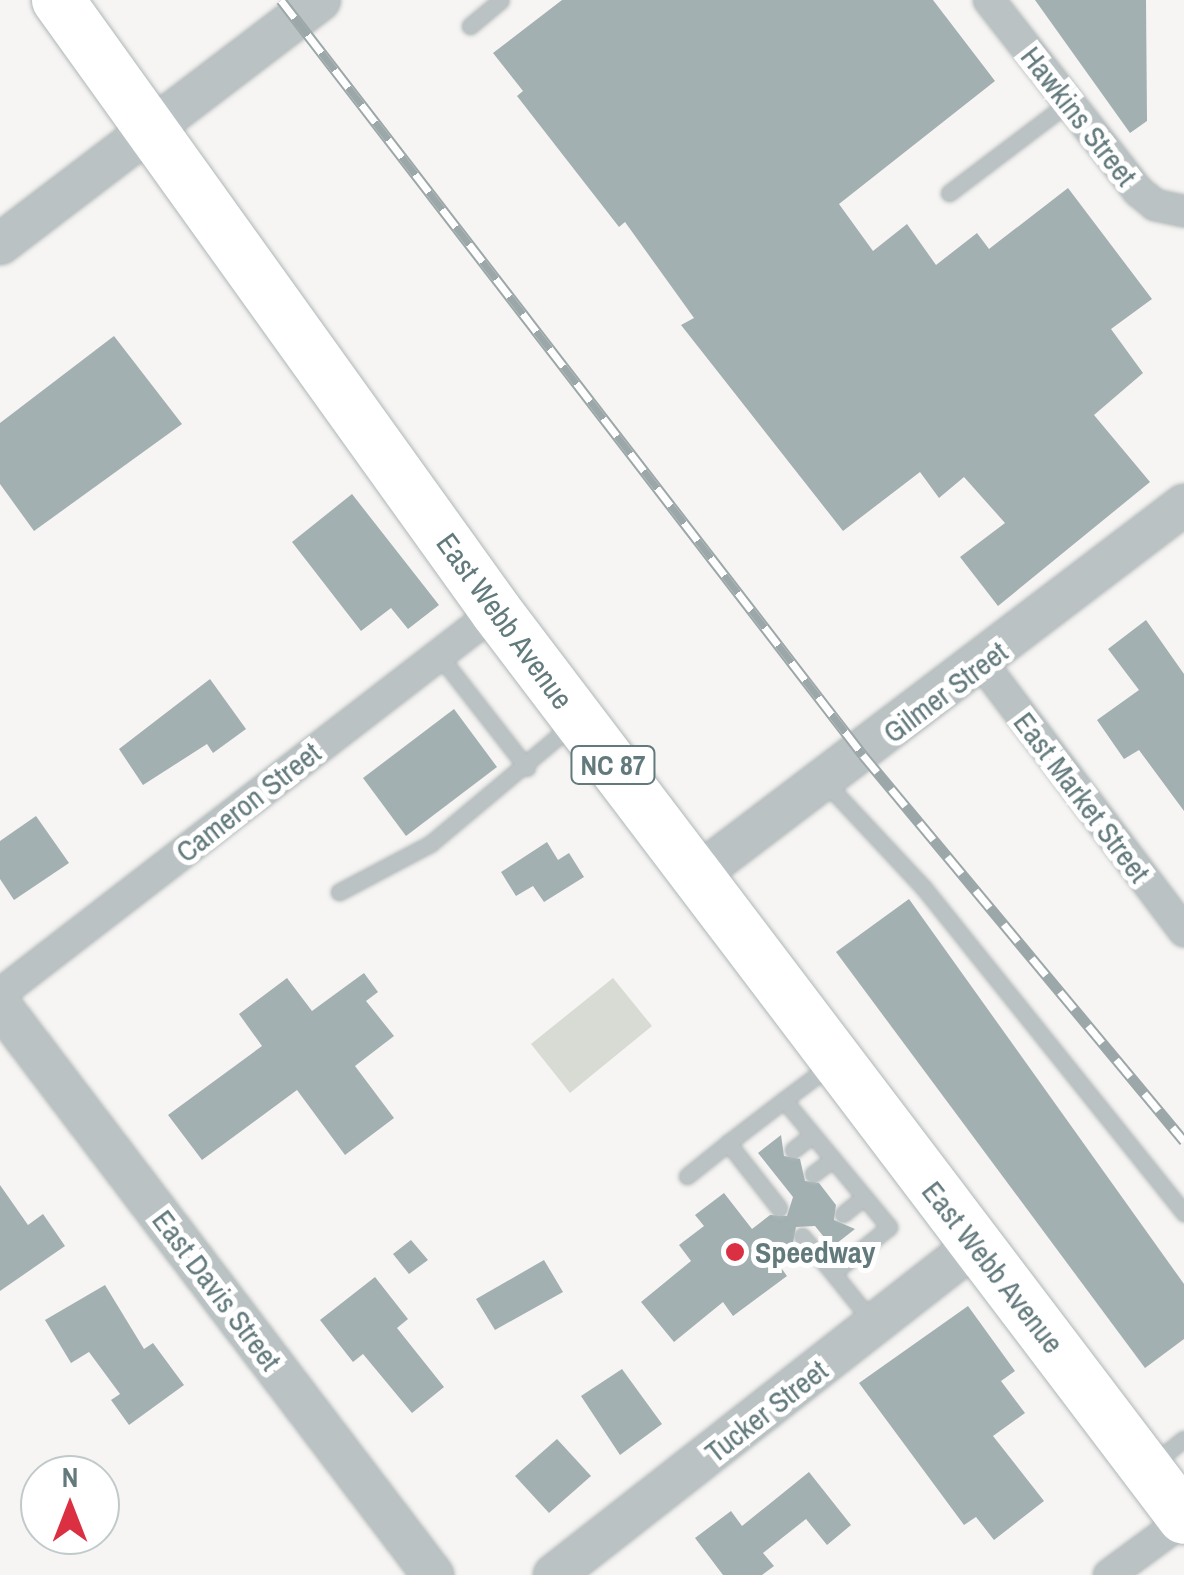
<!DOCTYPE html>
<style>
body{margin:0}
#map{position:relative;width:1184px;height:1575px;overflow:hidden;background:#f6f5f3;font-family:"Archivo Narrow",sans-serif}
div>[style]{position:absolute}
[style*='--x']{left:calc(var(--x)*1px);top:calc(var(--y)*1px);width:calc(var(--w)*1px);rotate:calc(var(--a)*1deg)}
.green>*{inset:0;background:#d8dbd3}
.building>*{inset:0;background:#a2b0b1}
.roads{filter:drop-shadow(0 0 2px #afb6b7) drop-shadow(0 0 2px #afb6b7)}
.service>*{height:15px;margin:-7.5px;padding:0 7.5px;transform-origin:7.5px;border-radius:7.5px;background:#bbc2c3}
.minor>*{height:30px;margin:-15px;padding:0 15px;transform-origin:15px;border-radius:15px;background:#bbc2c3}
.tertiary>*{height:40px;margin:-20px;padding:0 20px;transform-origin:20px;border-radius:20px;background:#bbc2c3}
.trunk>*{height:52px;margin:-26px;padding:0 26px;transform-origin:26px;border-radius:26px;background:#fff}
.rail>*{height:11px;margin-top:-5.5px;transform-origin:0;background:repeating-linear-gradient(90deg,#fff 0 22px,#9ba7a8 0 44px);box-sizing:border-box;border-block:2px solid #9ba7a8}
.dots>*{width:28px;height:28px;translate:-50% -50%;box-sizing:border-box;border:5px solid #fff;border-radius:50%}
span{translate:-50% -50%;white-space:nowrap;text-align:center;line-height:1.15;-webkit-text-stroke:10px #fff;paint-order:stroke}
.shield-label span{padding:2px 8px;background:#fff;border:2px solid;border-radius:8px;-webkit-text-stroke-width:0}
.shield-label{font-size:28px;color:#637a7d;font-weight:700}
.street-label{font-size:30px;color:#637a7d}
.poi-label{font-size:30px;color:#637a7d;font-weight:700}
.left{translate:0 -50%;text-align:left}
.north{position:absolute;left:20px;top:1455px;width:100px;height:100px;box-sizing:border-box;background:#fff;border:2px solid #c1cacb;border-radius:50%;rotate:0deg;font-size:28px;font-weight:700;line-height:40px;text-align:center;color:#637a7d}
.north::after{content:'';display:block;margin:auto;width:35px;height:45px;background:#da3041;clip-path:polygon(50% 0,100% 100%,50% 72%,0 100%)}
</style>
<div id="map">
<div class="green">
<i style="clip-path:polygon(613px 978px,652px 1026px,570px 1093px,531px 1044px)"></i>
</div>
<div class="building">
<i style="clip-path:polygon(562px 0,933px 0,995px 81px,839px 204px,873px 251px,907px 224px,936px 265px,977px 233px,989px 249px,1068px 188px,1152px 299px,1111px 329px,1143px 373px,1094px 415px,1150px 482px,998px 606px,960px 557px,1005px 523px,964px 477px,939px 498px,920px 472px,843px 531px,681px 325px,694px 318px,625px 222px,619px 227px,517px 96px,523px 91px,493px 53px)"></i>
<i style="clip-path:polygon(1035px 0,1146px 0,1147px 121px,1130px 133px)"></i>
<i style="clip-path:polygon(114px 336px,182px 424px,34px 531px,0 484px,0 423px)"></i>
<i style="clip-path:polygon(352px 494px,439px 605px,408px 629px,391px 608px,361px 631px,292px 542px)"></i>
<i style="clip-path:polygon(1146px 620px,1184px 674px,1184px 811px,1139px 750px,1124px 759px,1097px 720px,1139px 690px,1108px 649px)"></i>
<i style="clip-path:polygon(210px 679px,246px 729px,213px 753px,207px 744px,143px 785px,119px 749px)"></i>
<i style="clip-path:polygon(454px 709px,497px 767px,406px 836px,363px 778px)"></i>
<i style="clip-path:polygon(36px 816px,69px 863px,14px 900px,0 879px,0 841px)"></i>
<i style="clip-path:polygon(547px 842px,558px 860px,569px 853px,584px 877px,544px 902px,533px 886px,516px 896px,501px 872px)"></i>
<i style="clip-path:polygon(909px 899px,1184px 1284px,1184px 1339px,1145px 1368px,836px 952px)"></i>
<i style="clip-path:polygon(364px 973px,378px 992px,366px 1001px,394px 1036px,355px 1066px,394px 1118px,345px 1155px,297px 1090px,202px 1160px,168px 1115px,262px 1046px,239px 1014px,287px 978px,312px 1011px)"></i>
<i style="clip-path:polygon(781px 1135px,784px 1156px,800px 1159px,805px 1181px,819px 1183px,836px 1205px,834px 1220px,855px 1229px,832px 1247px,815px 1226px,796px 1227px,793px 1243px,774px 1258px,787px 1276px,733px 1316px,723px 1302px,674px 1342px,641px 1302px,691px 1261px,679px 1245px,704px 1226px,695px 1215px,724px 1193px,752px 1229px,770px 1215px,787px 1216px,793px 1197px,758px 1153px)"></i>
<i style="clip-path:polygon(0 1185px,28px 1225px,43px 1214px,65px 1246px,0 1291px)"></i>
<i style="clip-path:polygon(411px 1240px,428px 1260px,409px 1274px,393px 1254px)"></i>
<i style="clip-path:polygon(544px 1260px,563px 1292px,495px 1330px,476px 1299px)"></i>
<i style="clip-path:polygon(375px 1277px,408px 1319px,397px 1328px,444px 1387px,412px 1413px,363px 1354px,353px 1362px,320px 1320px)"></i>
<i style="clip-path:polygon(105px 1285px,144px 1349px,153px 1343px,184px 1385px,129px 1425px,111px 1400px,120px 1394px,89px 1352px,71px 1363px,45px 1320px)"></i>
<i style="clip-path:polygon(968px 1306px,1015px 1371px,1001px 1381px,1025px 1413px,993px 1436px,1044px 1501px,994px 1540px,976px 1517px,964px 1525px,859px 1383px)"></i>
<i style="clip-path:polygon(622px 1369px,662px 1424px,620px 1455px,581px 1396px)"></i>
<i style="clip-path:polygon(557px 1439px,591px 1476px,549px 1513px,515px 1476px)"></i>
<i style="clip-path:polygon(809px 1472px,851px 1525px,827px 1545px,806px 1519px,763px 1553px,774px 1566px,762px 1575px,723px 1575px,695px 1538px,731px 1511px,742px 1526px)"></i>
</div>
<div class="roads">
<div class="service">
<i style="--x:470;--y:26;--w:40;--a:-40"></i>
<i style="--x:949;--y:193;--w:149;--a:-37.1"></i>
<i style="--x:439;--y:655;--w:143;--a:52.1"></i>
<i style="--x:826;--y:783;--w:142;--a:47"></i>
<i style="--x:923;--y:887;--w:418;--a:51.3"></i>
<i style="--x:339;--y:892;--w:103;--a:-27.8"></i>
<i style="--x:430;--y:844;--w:187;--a:-40"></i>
<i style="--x:832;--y:1064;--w:60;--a:143.1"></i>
<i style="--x:784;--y:1100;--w:165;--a:50.4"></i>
<i style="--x:889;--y:1227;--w:72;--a:140.6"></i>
<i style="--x:833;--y:1273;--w:65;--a:51.2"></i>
<i style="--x:793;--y:1150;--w:24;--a:-38"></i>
<i style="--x:813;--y:1174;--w:25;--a:-37"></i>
<i style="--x:687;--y:1176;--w:53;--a:-38.8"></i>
<i style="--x:779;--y:1208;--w:83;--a:-128.1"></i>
<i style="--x:728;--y:1143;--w:71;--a:-37.5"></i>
<i style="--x:843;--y:1214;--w:27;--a:-39"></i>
<i style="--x:802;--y:1236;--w:48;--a:50"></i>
<i style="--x:1154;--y:1463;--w:38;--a:-39"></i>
</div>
<div class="minor">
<i style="--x:989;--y:0;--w:242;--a:52"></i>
<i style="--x:1138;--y:191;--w:22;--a:39"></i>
<i style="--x:1155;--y:205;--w:30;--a:12"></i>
<i style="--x:982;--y:663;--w:336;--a:53"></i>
<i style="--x:0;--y:994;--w:627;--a:-37.67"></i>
<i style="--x:1109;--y:1575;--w:93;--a:-36.3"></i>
</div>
<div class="tertiary">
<i style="--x:0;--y:244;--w:402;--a:-37.3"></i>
<i style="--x:701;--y:872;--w:607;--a:-37.23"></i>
<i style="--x:0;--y:1005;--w:716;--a:52.78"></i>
<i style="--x:554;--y:1575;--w:535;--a:-38.09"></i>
</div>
<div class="trunk">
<i style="--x:58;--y:0;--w:752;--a:54.36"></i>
<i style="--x:496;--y:611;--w:1138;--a:52.82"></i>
</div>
</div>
<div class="rail">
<i style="--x:281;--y:0;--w:953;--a:52.37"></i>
<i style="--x:863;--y:755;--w:502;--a:50.25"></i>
</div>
<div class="dots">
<i style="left:735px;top:1252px;background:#da3041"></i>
</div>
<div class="shield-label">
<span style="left:613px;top:765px">NC 87</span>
</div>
<div class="street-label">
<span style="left:1079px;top:116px;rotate:52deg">Hawkins Street</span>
<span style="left:505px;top:621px;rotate:54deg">East Webb Avenue</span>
<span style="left:945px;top:692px;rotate:-37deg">Gilmer Street</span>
<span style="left:1082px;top:797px;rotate:53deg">East Market Street</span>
<span style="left:248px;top:802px;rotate:-38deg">Cameron Street</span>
<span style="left:993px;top:1267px;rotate:52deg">East Webb Avenue</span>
<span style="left:217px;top:1290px;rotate:53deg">East Davis Street</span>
<span style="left:766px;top:1411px;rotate:-38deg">Tucker Street</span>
</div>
<div class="poi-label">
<span class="left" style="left:755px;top:1252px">Speedway</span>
</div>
<div class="north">N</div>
</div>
